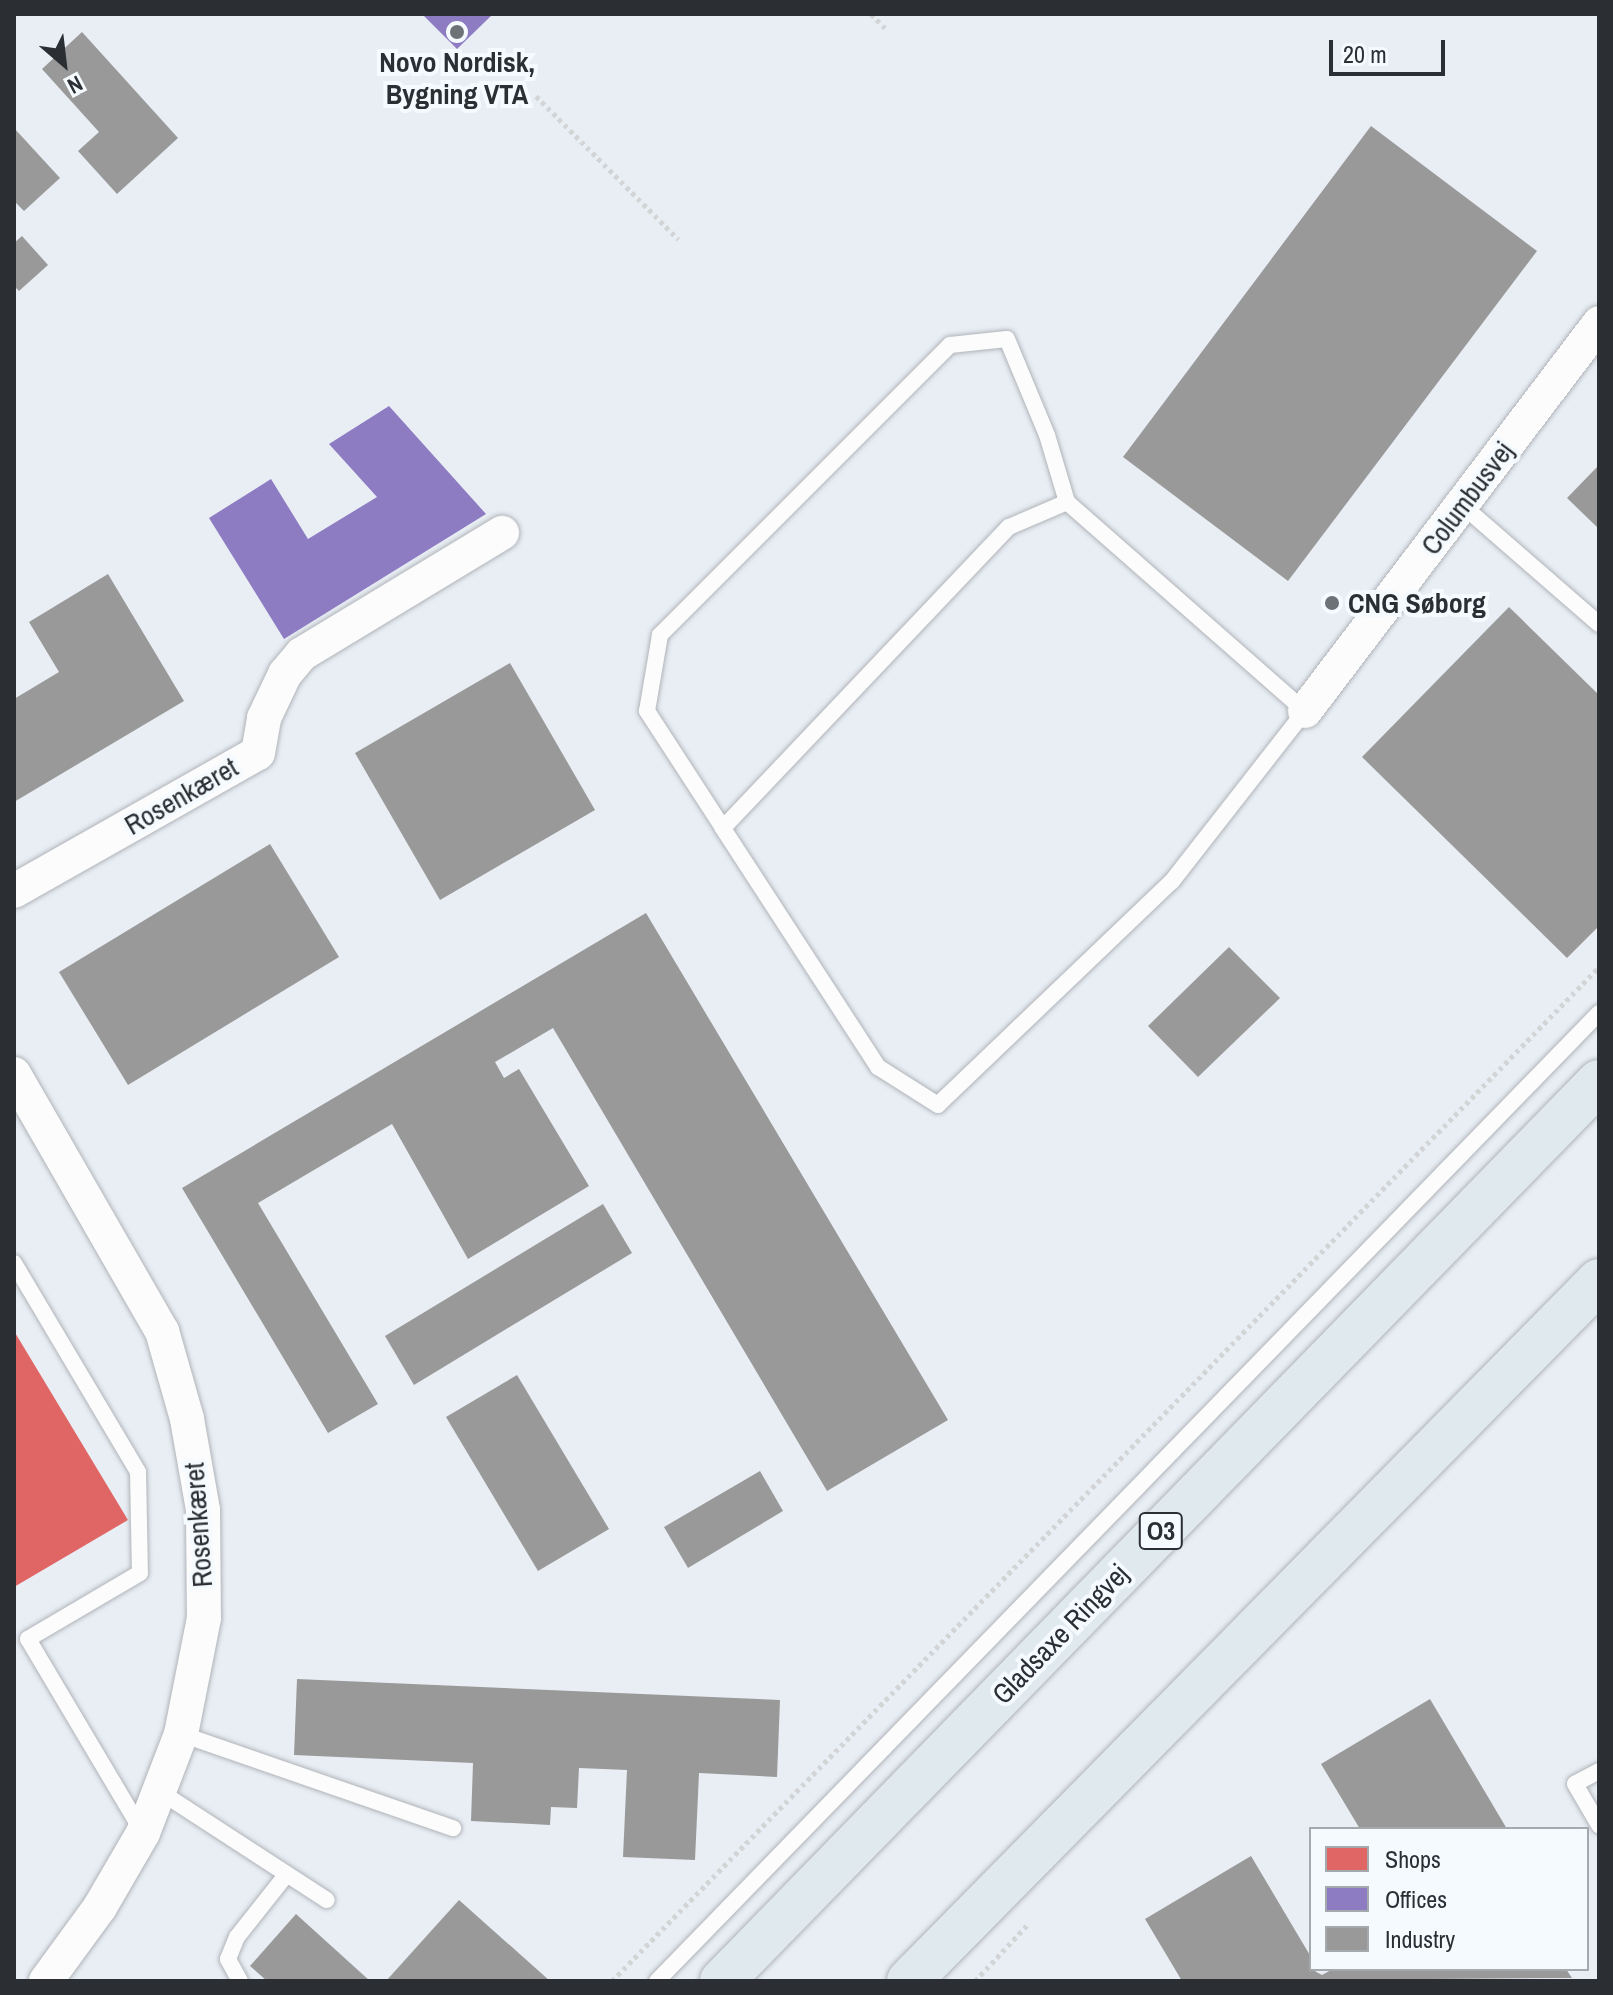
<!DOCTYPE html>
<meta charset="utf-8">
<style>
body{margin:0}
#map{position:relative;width:1613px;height:1995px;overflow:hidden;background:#e8eef4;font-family:"Archivo Narrow",sans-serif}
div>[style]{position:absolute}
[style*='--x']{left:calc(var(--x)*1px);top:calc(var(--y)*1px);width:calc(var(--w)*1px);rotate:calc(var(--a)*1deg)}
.shops>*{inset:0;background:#e06666}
.offices>*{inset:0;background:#8e7cc3}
.industry>*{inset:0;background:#999}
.path>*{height:5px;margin-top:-2.5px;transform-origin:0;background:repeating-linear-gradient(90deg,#d2d4d6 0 4px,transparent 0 8px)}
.roads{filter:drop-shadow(0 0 2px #b0b4b9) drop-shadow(0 0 2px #b0b4b9)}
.service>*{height:16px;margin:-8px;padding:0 8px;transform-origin:8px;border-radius:8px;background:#fcfcfd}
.minor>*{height:34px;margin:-17px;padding:0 17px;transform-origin:17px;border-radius:17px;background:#fcfcfd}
.primary>*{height:44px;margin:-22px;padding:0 22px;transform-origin:22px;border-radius:22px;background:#e0e9ed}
.dots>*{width:22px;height:22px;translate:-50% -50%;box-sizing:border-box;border:4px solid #f5faff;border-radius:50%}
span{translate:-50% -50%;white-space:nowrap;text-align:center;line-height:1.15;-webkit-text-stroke:8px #f5faff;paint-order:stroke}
.shield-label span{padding:2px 6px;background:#f5faff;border:2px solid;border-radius:6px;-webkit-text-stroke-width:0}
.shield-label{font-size:26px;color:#2b2f34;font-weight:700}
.poi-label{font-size:28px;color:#2b2f34;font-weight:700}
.left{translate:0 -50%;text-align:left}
.street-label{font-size:28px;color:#2b2f34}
.frame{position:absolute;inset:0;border:16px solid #2b2f34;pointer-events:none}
.legend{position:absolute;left:1309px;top:1827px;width:280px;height:144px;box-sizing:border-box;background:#f5faff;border:2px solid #a4a9ae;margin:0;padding:10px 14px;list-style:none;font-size:24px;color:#2b2f34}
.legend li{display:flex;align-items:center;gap:16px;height:40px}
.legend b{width:40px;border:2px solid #a4a9ae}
.north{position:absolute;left:24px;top:24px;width:80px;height:80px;-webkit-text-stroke:6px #f5faff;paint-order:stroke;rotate:152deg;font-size:22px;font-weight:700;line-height:32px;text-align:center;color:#2b2f34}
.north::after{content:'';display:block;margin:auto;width:28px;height:36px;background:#2b2f34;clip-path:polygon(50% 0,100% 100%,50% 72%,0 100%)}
.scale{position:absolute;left:1329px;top:40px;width:116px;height:36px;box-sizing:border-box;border:4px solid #2b2f34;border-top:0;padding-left:10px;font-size:24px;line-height:28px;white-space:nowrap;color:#2b2f34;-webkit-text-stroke:6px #f5faff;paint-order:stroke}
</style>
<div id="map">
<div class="shops">
<i style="clip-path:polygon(14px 1331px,128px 1520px,14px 1587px)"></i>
</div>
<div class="offices">
<i style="clip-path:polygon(422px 14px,493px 14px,457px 49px)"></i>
<i style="clip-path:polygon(389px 406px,486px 514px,284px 639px,209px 518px,271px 479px,308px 539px,377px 497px,329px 444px)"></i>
</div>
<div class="industry">
<i style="clip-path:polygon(82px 32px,178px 138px,117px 194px,78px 151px,99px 132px,42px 69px)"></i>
<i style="clip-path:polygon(1371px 126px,1537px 251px,1288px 581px,1123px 457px)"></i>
<i style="clip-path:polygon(14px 128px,60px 178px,24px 211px,14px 201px)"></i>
<i style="clip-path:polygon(22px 236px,48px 265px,19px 291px,14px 286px,14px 243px)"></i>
<i style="clip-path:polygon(1599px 465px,1599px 529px,1567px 498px)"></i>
<i style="clip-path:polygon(108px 574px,184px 701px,14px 802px,14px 699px,59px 672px,29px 622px)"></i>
<i style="clip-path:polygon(1509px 607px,1599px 695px,1599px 926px,1567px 958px,1362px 757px)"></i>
<i style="clip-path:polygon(510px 663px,595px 810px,440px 900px,355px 753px)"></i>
<i style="clip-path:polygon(270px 844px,339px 957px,128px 1085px,59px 972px)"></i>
<i style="clip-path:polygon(646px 913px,948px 1420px,827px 1491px,553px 1028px,495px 1062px,504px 1078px,519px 1069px,589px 1186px,468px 1259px,392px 1124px,258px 1203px,378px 1404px,328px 1433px,182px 1188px)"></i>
<i style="clip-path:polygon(1229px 947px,1280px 998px,1198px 1077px,1148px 1026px)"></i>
<i style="clip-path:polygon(603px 1204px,632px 1253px,414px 1385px,385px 1336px)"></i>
<i style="clip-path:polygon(517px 1375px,609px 1529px,538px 1571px,446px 1417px)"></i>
<i style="clip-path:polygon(760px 1471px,783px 1511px,688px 1568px,664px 1527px)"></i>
<i style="clip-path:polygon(297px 1679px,780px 1700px,777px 1777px,699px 1773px,695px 1860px,623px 1857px,627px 1770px,579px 1768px,577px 1808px,551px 1807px,550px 1825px,471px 1821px,473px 1763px,294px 1755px)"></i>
<i style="clip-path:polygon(1430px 1699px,1507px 1829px,1360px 1829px,1321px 1764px)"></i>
<i style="clip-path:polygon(1251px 1856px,1311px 1957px,1311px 1969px,1322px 1975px,1333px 1969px,1566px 1969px,1572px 1978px,1182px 1981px,1145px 1919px)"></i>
<i style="clip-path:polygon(459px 1900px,550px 1981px,386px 1981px)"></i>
<i style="clip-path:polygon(296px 1914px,370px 1981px,267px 1981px,250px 1966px)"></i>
</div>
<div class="path">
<i style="--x:871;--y:14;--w:24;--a:45"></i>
<i style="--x:536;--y:96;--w:202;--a:45.2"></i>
<i style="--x:612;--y:1981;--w:1415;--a:-45.77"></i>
<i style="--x:975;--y:1981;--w:79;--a:-47"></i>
</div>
<div class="roads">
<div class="service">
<i style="--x:1462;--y:505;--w:181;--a:41"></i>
<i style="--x:723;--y:828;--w:415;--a:-46.5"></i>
<i style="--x:1009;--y:527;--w:63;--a:-23.3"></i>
<i style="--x:1067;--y:502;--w:317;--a:41.3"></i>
<i style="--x:1305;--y:711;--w:216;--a:128"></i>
<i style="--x:1172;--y:881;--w:324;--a:136.3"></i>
<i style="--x:938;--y:1105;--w:71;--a:-147.7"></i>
<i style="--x:878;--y:1067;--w:285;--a:-123"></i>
<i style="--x:723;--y:828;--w:140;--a:-123"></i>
<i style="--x:647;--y:711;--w:77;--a:-80.3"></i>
<i style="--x:660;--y:635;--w:410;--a:-45"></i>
<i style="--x:950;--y:345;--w:57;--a:-6"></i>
<i style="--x:1007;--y:339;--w:104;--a:67.4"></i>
<i style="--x:1047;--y:435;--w:70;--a:73.4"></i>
<i style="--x:14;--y:1263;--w:243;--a:59.3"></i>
<i style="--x:138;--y:1472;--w:101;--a:88.9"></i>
<i style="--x:140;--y:1573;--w:130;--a:149.5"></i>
<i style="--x:28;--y:1639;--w:223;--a:59.3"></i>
<i style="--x:181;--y:1734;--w:288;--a:19.1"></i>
<i style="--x:1599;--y:1771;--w:27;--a:152"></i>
<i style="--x:1575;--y:1784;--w:48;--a:59.7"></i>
<i style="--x:159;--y:1791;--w:200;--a:33"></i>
<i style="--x:240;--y:1981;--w:25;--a:-119"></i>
<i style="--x:228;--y:1959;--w:24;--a:-68"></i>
<i style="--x:237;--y:1937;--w:80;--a:-51.6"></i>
<i style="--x:657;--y:1981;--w:1351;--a:-45.78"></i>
</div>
<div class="minor">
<i style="--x:1305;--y:711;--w:487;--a:-52.8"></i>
<i style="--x:14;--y:891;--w:280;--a:-29.5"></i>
<i style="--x:258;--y:753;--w:36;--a:-80"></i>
<i style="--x:264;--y:718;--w:49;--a:-64.5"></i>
<i style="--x:285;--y:674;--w:26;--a:-50"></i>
<i style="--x:302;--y:654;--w:234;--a:-31.2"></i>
<i style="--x:14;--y:1074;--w:297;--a:60.1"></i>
<i style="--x:162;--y:1331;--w:91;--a:74.1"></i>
<i style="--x:187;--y:1419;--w:92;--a:80"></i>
<i style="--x:203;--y:1510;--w:108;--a:89.5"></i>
<i style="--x:204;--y:1618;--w:118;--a:101.2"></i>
<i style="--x:181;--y:1734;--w:106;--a:111"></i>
<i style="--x:143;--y:1833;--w:86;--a:120.2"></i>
<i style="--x:100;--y:1907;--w:92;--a:126.1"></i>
</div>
<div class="primary">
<i style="--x:722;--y:1981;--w:1256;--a:-45.71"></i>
<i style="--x:909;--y:1981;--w:983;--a:-45.41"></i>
</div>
</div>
<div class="dots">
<i style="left:457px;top:32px;background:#6d7277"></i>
<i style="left:1332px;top:603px;background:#6d7277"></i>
</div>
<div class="shield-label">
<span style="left:1161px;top:1531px">O3</span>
</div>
<div class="poi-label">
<span style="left:457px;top:78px">Novo Nordisk,<br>Bygning VTA</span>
<span class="left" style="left:1348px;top:603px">CNG Søborg</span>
</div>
<div class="street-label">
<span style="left:1467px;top:498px;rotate:-53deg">Columbusvej</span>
<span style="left:181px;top:796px;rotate:-30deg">Rosenkæret</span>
<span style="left:198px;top:1525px;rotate:-94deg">Rosenkæret</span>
<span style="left:1060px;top:1634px;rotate:-46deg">Gladsaxe Ringvej</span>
</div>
<div class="frame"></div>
<ul class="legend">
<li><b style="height:22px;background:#e06666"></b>Shops</li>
<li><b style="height:22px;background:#8e7cc3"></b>Offices</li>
<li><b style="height:22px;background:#999"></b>Industry</li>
</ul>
<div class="north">N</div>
<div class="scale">20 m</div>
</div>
